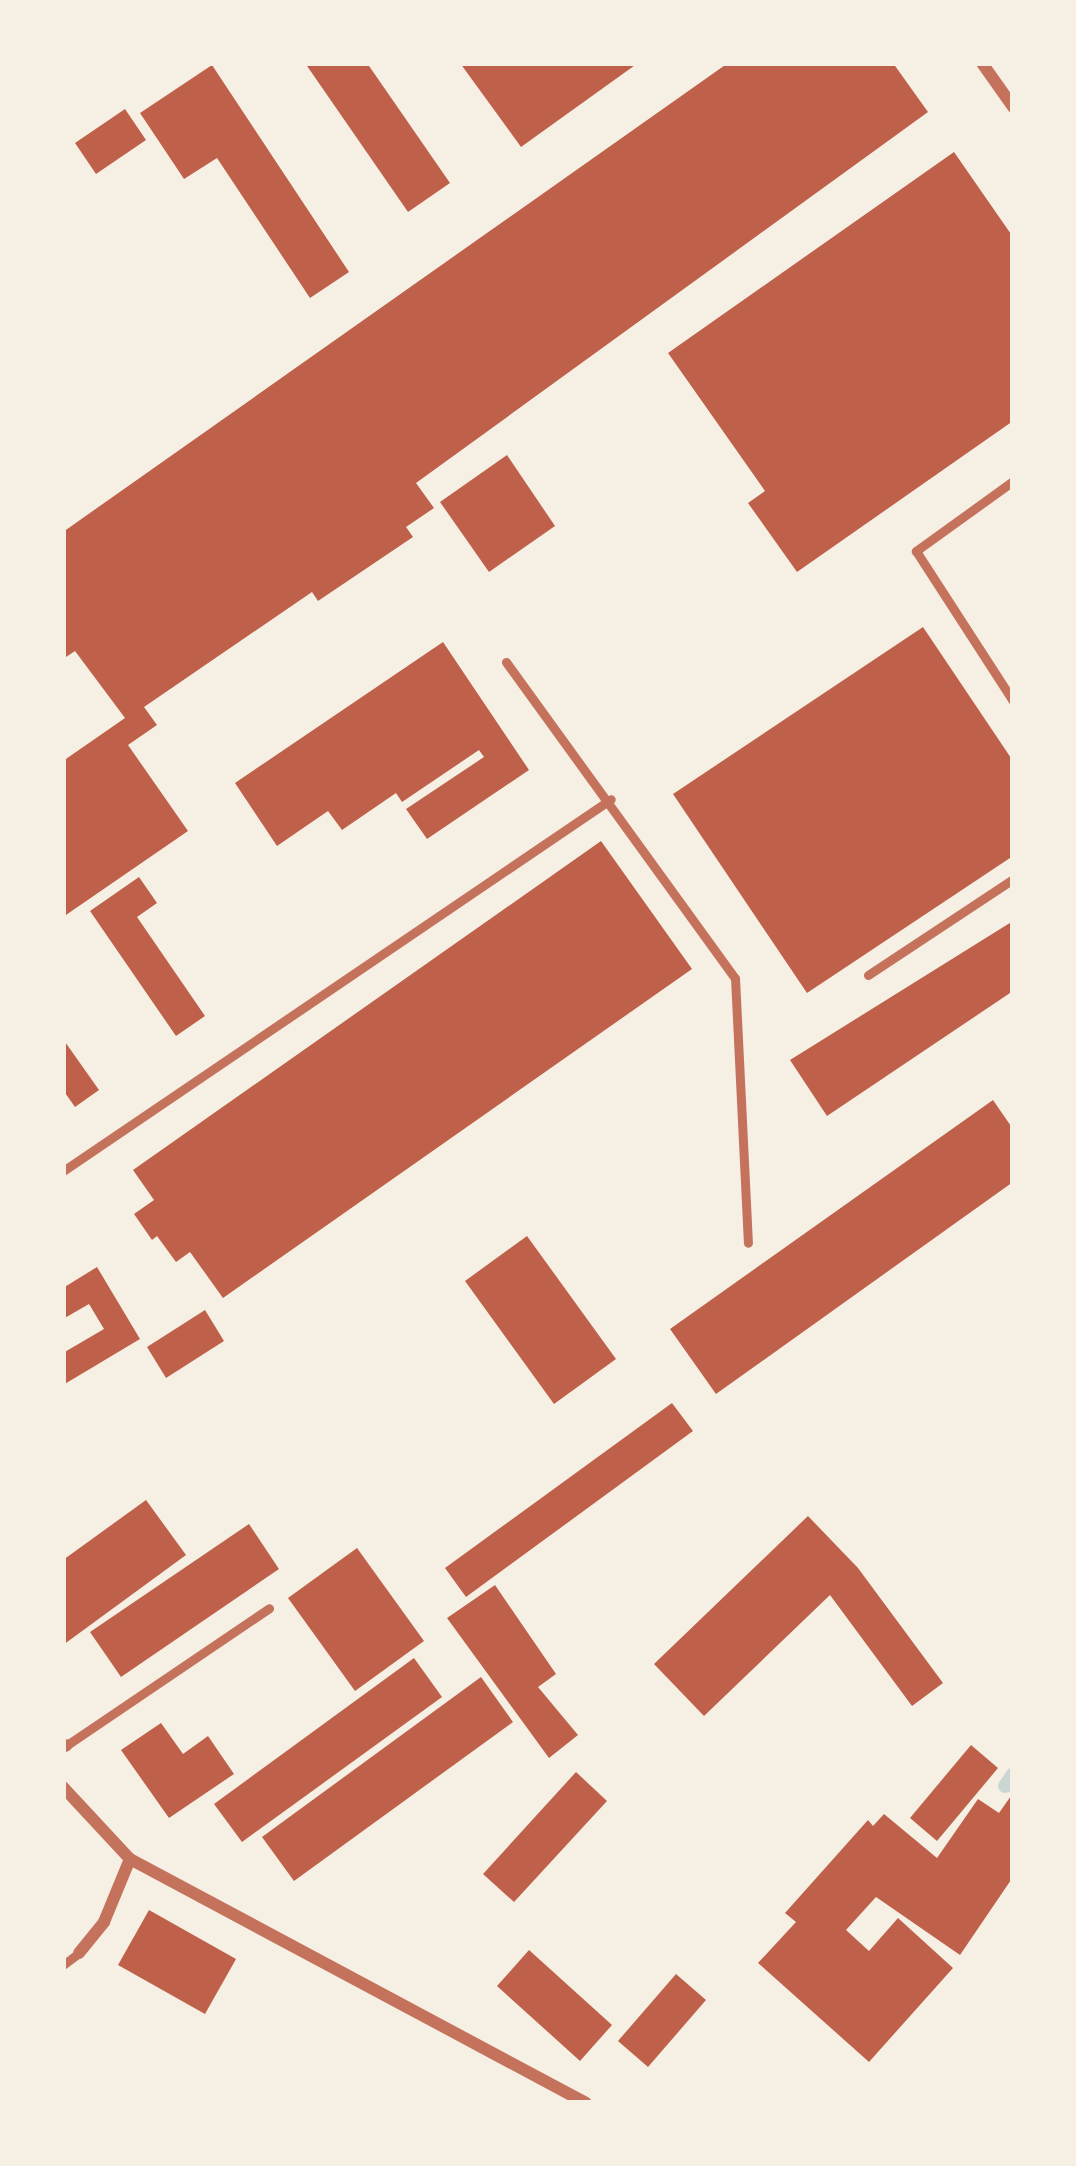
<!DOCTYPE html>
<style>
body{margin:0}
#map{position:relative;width:1076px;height:2166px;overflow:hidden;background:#f6efe4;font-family:"IBM Plex Sans",sans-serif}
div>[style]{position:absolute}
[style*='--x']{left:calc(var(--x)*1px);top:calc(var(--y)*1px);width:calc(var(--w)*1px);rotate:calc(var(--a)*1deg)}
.stream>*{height:14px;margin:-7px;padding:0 7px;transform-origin:7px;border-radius:7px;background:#c9d6d2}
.building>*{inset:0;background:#bf614a}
.service>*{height:9px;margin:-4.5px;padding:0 4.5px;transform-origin:4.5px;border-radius:4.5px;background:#c5725c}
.minor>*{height:12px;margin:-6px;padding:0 6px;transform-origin:6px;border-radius:6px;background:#c5725c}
span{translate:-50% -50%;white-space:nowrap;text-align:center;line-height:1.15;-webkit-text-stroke:10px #f6efe4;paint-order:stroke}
.frame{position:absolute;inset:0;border:66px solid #f6efe4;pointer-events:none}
</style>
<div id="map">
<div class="stream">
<i style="--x:1005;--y:1786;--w:14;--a:-56"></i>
</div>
<div class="building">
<i style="clip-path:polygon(305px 63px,367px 63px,450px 183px,408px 212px)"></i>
<i style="clip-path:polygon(460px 63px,638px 63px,521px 147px)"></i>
<i style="clip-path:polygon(728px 63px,893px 63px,928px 112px,416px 483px,434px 508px,406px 527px,413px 537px,318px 601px,312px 592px,144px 707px,157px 725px,128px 745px,188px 831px,63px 917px,63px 761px,125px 718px,75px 651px,63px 659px,63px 532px)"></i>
<i style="clip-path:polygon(212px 65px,349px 272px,310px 298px,217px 158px,184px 179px,140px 113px)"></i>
<i style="clip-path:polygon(125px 109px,146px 140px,96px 174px,75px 143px)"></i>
<i style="clip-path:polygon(954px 152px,1013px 237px,1013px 421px,797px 572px,748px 503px,765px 491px,668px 353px)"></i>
<i style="clip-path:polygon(507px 455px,555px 526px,489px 572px,440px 502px)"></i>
<i style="clip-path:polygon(923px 627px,1013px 761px,1013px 856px,807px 993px,673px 794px)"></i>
<i style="clip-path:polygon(443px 642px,529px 770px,427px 839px,406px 809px,484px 757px,479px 750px,402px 802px,396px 793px,342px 830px,328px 811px,277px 846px,235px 783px)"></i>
<i style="clip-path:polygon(601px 841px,692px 969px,223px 1298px,190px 1252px,176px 1262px,157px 1236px,152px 1240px,134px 1214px,154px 1200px,133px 1170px)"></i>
<i style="clip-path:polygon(139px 877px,157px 903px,137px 917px,205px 1016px,176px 1036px,90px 911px)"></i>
<i style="clip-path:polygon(1013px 921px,1013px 991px,827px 1116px,790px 1060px)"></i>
<i style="clip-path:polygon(63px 1039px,99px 1090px,75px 1107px,63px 1090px)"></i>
<i style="clip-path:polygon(993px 1100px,1013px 1129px,1013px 1182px,716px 1394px,670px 1329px)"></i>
<i style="clip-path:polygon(527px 1236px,616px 1359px,554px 1404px,465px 1281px)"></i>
<i style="clip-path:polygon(97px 1267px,140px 1339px,63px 1385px,63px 1353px,104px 1329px,89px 1304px,63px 1319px,63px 1288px)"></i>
<i style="clip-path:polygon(205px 1310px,224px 1341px,166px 1378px,147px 1347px)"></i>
<i style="clip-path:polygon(672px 1403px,693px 1431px,466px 1597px,445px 1568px)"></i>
<i style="clip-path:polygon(146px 1500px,186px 1555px,63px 1645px,63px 1560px)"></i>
<i style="clip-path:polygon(808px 1516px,858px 1568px,943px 1683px,912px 1706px,830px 1595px,704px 1716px,654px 1664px)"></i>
<i style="clip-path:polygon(249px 1524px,279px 1569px,121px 1677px,90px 1632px)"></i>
<i style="clip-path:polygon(357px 1548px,424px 1641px,355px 1691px,288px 1598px)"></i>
<i style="clip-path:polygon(495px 1585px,556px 1674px,538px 1687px,578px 1735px,549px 1758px,447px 1618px)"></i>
<i style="clip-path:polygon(414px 1658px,442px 1697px,242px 1842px,214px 1804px)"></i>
<i style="clip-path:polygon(481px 1677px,513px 1722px,294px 1881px,262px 1837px)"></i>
<i style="clip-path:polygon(161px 1723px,183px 1754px,208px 1736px,234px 1774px,169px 1818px,121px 1750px)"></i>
<i style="clip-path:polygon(971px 1745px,998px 1768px,937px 1841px,910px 1818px)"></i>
<i style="clip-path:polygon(576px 1772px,607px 1801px,514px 1902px,483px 1874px)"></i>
<i style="clip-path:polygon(1013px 1793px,1013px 1877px,960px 1955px,876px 1897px,846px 1930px,869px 1951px,898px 1918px,953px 1968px,869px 2062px,758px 1963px,796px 1922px,785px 1913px,868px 1820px,873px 1826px,884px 1814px,937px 1858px,978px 1799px,999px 1813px)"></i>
<i style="clip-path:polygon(149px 1910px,236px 1959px,205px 2014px,118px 1965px)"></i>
<i style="clip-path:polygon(529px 1950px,612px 2025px,580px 2061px,497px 1986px)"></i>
<i style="clip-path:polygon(676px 1974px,706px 2000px,648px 2067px,618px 2041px)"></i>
</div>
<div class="service">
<i style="--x:1013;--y:481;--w:120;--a:144.2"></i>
<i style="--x:916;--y:551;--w:179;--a:57.1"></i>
<i style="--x:506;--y:662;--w:390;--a:54.1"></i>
<i style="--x:735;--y:978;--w:265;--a:87.2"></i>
<i style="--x:868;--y:975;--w:174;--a:-33.5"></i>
<i style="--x:63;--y:1171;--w:662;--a:-34.17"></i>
<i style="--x:67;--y:1745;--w:244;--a:-34.1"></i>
<i style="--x:63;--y:1965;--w:20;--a:-37"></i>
</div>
<div class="minor">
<i style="--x:982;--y:63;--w:54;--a:54.8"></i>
<i style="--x:63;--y:1747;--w:4;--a:-27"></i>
<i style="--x:63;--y:1787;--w:98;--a:47.1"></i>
<i style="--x:130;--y:1859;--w:517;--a:28.15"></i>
<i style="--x:79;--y:1953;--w:40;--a:-51"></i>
<i style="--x:104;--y:1922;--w:68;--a:-67.6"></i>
</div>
<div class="frame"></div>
</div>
